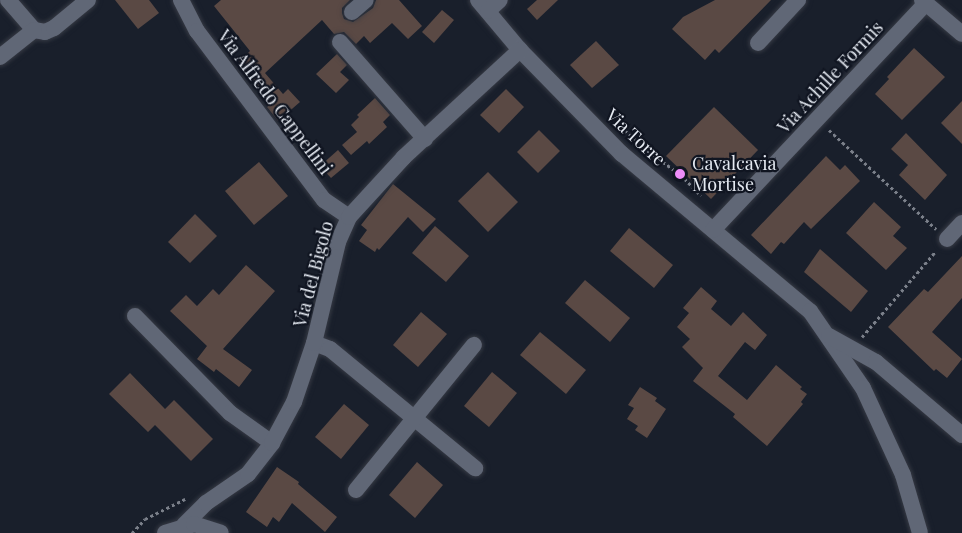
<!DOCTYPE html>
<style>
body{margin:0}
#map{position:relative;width:962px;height:533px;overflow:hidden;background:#191f2b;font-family:"Playfair Display",serif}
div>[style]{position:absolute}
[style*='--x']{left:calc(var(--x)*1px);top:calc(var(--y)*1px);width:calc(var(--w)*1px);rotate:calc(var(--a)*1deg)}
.building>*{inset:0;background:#5a4944}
.path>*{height:3px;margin-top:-1.5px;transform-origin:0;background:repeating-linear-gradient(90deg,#7b808a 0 3px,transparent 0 6px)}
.roads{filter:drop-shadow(0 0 2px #363a44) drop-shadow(0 0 2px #363a44)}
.minor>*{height:16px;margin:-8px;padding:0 8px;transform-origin:8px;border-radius:8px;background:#606776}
.dots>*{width:16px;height:16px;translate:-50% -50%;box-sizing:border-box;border:3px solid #101521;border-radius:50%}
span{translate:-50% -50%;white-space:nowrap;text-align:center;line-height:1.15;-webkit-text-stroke:4.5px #101521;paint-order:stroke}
.street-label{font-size:18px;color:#e5eaf2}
.poi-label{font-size:18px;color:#e5eaf2}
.left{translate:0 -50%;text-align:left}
</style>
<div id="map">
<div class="building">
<i style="clip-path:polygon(115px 0,149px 0,159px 13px,138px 29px)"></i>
<i style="clip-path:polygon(221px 0,350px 0,342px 8px,342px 13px,344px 19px,353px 22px,373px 8px,376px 0,399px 0,422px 26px,408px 39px,392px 23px,370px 43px,364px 36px,356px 44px,344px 32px,334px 34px,322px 20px,265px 73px,283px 94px,288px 89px,300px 102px,278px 121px,267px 107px,272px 103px,238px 62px,250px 51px,214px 6px)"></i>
<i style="clip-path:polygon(537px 0,558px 0,537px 20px,527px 9px)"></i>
<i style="clip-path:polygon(715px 0,771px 0,719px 53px,715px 49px,705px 60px,672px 29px,683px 17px)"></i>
<i style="clip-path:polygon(442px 10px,454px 20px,434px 43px,422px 32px)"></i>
<i style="clip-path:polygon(596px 41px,619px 65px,592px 88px,570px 65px)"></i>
<i style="clip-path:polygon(914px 48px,945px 77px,902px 120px,875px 94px,889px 79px,887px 77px)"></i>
<i style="clip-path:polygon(337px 54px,347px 65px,340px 72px,349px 80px,336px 93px,316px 74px)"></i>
<i style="clip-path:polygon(506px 89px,524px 107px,499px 133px,480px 115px)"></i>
<i style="clip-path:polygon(375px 98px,390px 115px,383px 122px,387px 127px,369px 144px,367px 141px,351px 155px,342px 145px,357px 132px,351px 125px,359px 117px,357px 115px)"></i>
<i style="clip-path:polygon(962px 101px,962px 144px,941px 123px)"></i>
<i style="clip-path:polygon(714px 107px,758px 150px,711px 199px,666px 156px)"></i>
<i style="clip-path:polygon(539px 130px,560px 151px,538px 173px,517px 152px)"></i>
<i style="clip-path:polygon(906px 133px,947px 175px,925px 200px,899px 175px,908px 165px,891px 149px)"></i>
<i style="clip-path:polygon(338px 150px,349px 163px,331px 178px,320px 166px)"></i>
<i style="clip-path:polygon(826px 156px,840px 170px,845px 165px,860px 181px,811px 229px,804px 222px,784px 244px,781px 242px,771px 254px,751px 235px)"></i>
<i style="clip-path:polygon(259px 162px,288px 196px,254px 225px,225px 191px)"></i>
<i style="clip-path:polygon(488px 172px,518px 202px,488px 232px,458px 201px)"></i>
<i style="clip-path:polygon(393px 184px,436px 219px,423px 232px,408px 217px,379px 250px,377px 248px,375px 252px,359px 241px,367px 230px,361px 225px)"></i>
<i style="clip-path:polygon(874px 202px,901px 227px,893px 236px,907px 248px,886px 270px,846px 233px)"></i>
<i style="clip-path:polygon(195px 214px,217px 236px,190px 263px,168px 242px)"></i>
<i style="clip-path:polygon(435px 226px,469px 256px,446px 282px,412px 253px)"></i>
<i style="clip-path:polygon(629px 228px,673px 265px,654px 288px,610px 251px)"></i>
<i style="clip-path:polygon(820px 249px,868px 291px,851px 312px,804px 272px)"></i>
<i style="clip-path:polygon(962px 256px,962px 298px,932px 332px,962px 359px,947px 378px,936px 369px,934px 371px,888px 327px,924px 289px,928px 292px)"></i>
<i style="clip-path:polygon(246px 265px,275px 291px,223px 349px,252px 370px,239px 387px,216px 369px,214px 372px,197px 359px,207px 346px,170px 311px,186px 295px,197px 306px,213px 289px,219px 295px)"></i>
<i style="clip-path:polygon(585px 280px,630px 318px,610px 342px,565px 303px)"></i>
<i style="clip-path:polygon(701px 287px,717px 301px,711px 309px,731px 326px,743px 312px,767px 335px,755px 350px,745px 342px,718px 376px,747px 400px,776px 365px,802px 387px,800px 389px,807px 394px,801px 402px,803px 404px,767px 446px,733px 417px,735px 414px,693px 381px,703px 368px,682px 347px,690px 339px,677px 327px,689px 313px,683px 308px)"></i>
<i style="clip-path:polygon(421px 312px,447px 334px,418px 367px,393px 345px)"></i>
<i style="clip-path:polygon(540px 332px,586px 370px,566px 394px,520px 355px)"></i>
<i style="clip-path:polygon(492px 372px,517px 393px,489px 427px,464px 406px)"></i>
<i style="clip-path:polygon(130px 373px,165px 409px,174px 400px,213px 439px,191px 461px,155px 425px,148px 432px,109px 394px)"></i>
<i style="clip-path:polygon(640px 387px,657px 398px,655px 401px,666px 409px,647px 438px,635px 430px,638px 426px,627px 419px,634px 408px,628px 405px)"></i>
<i style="clip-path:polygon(344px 404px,369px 425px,341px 459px,315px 437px)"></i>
<i style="clip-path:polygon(417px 462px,443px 485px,415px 518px,389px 495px)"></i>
<i style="clip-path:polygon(277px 467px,299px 482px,298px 484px,337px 517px,325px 532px,292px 503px,279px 522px,273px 517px,267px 527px,246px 512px)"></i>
</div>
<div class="path">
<i style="--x:620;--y:126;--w:38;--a:42"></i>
<i style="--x:648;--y:151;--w:39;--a:36"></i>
<i style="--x:680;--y:174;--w:30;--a:46"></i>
<i style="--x:829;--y:130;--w:146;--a:42.8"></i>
<i style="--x:862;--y:337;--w:113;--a:-49.3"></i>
<i style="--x:132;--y:533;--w:19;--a:-47"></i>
<i style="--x:145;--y:519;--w:45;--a:-26.6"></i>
</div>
<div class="roads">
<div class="minor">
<i style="--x:8;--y:0;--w:40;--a:49"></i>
<i style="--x:34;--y:30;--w:11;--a:10"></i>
<i style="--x:45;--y:32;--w:10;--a:-24"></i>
<i style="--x:54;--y:28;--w:44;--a:-39.5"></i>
<i style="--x:181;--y:0;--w:35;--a:63"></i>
<i style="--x:197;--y:31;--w:211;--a:53.1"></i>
<i style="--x:324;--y:200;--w:30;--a:34"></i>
<i style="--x:478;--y:0;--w:65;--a:50"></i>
<i style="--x:520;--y:50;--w:146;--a:45.6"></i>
<i style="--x:622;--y:154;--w:245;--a:39.9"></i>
<i style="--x:810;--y:311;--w:93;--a:55.5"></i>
<i style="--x:863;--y:388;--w:96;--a:65.3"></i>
<i style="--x:903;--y:475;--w:60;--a:73.7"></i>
<i style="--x:922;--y:0;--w:52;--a:40.4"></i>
<i style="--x:488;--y:11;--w:16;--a:-43"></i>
<i style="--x:352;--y:12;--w:18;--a:-41"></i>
<i style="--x:340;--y:42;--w:129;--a:48.8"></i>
<i style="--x:758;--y:43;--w:59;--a:-47.1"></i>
<i style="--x:0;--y:57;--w:43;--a:-38.5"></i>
<i style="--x:713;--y:230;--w:311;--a:-46.8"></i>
<i style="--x:947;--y:239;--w:22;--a:-47"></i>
<i style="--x:135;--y:316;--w:136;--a:45.6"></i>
<i style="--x:230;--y:413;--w:52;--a:35.5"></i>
<i style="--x:829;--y:336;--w:54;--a:29"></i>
<i style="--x:876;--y:362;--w:113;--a:40.3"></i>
<i style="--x:314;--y:343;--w:17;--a:21"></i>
<i style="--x:330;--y:349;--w:188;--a:39.4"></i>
<i style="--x:356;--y:490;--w:187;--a:-50.9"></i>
<i style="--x:184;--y:525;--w:31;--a:-45"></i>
<i style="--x:206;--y:503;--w:51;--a:-34.6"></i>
<i style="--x:248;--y:474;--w:39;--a:-52"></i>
<i style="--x:272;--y:443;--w:47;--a:-61.8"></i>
<i style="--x:294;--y:402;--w:62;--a:-71.3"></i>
<i style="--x:314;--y:343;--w:104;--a:-76.6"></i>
<i style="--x:338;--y:242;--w:27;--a:-66"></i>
<i style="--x:349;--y:217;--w:81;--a:-47.5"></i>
<i style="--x:404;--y:157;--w:158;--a:-42.7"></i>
<i style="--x:165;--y:533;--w:30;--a:-17"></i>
<i style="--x:194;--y:524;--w:28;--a:18"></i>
</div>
</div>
<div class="dots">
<i style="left:680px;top:174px;background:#ed8cf9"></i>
</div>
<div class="street-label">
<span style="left:830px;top:77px;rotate:-47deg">Via Achille Formis</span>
<span style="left:275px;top:102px;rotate:53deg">Via Alfredo Cappellini</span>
<span style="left:636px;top:137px;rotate:43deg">Via Torre</span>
<span style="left:313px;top:274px;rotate:-75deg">Via del Bigolo</span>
</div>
<div class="poi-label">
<span class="left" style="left:692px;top:174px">Cavalcavia<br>Mortise</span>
</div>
</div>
